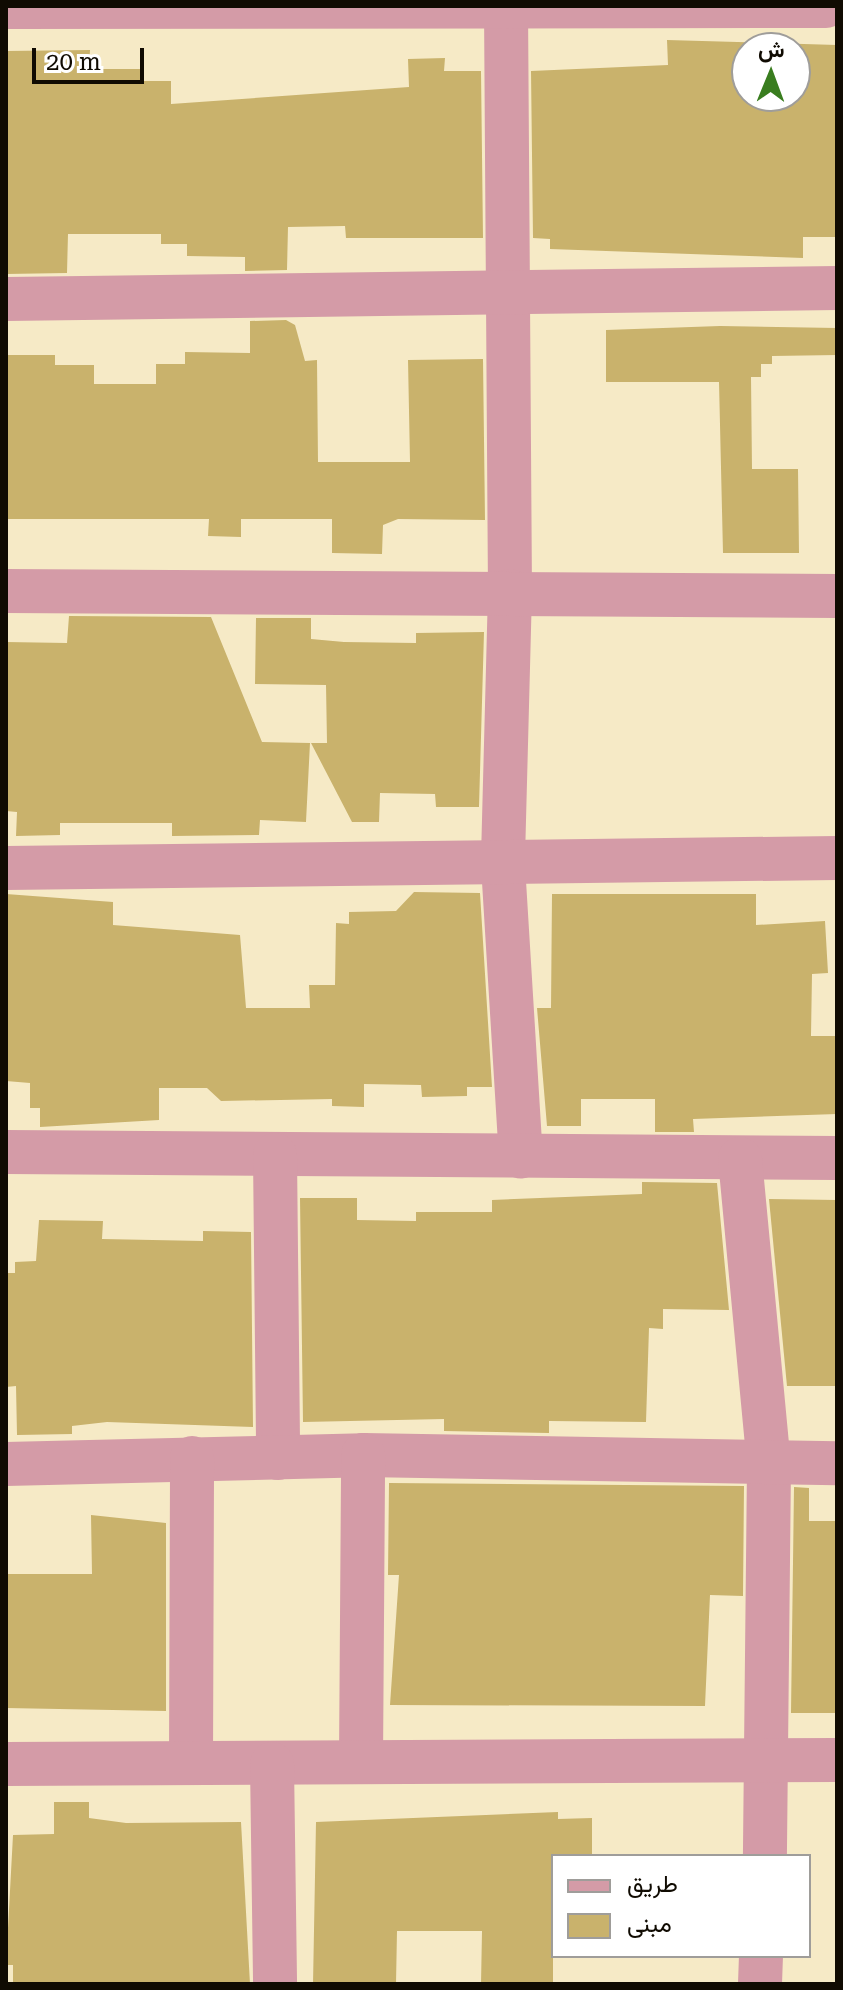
<!DOCTYPE html>
<meta charset="utf-8">
<style>
body{margin:0}
#map{position:relative;width:843px;height:1990px;overflow:hidden;background:#f6eac6;font-family:"Roboto Serif",Vazirmatn,serif}
div>[style]{position:absolute}
[style*='--x']{left:calc(var(--x)*1px);top:calc(var(--y)*1px);width:calc(var(--w)*1px);rotate:calc(var(--a)*1deg)}
.building>*{inset:0;background:#c9b26c}
.street>*{height:44px;margin:-22px;padding:0 22px;transform-origin:22px;border-radius:22px;background:#d49ba7}
span{translate:-50% -50%;white-space:nowrap;text-align:center;line-height:1.15;-webkit-text-stroke:8px #fff;paint-order:stroke}
.frame{position:absolute;inset:0;border:8px solid #100b02;pointer-events:none}
.legend{position:absolute;left:551px;top:1854px;width:260px;height:104px;box-sizing:border-box;background:#fff;border:2px solid #9f9d9a;margin:0;padding:10px 14px;list-style:none;font-size:24px;color:#100b02}
.legend li{display:flex;align-items:center;gap:16px;height:40px}
.legend b{width:40px;border:2px solid #9f9d9a}
.north{position:absolute;left:731px;top:32px;width:80px;height:80px;box-sizing:border-box;background:#fff;border:2px solid #9f9d9a;border-radius:50%;rotate:1deg;font-size:22px;font-weight:700;line-height:32px;text-align:center;color:#100b02}
.north::after{content:'';display:block;margin:auto;width:28px;height:36px;background:#397d1f;clip-path:polygon(50% 0,100% 100%,50% 72%,0 100%)}
.scale{position:absolute;left:32px;top:48px;width:112px;height:36px;box-sizing:border-box;border:4px solid #100b02;border-top:0;padding-left:10px;font-size:24px;line-height:28px;white-space:nowrap;color:#100b02;-webkit-text-stroke:6px #fff;paint-order:stroke}
</style>
<div id="map">
<div class="building">
<i style="clip-path:polygon(evenodd,667px 40px,837px 45px,837px 237px,803px 237px,803px 258px,550px 249px,550px 239px,533px 238px,531px 71px,668px 65px,667px 40px,747px 48px,795px 48px,795px 96px,747px 96px,747px 48px)"></i>
<i style="clip-path:polygon(90px 50px,89px 69px,144px 69px,144px 81px,171px 81px,171px 104px,409px 87px,408px 59px,445px 58px,444px 71px,481px 71px,483px 238px,346px 238px,345px 226px,288px 227px,287px 270px,245px 271px,245px 257px,187px 256px,187px 244px,161px 244px,161px 234px,68px 234px,67px 273px,6px 274px,6px 51px)"></i>
<i style="clip-path:polygon(286px 320px,295px 325px,305px 361px,317px 360px,318px 462px,410px 462px,408px 360px,483px 359px,485px 520px,398px 519px,383px 525px,382px 554px,332px 553px,332px 519px,241px 519px,241px 537px,208px 536px,209px 519px,6px 519px,6px 355px,55px 355px,55px 365px,94px 365px,94px 384px,156px 384px,156px 364px,185px 364px,185px 352px,250px 353px,250px 321px)"></i>
<i style="clip-path:polygon(720px 326px,837px 328px,837px 355px,772px 356px,772px 364px,761px 364px,761px 377px,751px 377px,752px 469px,798px 469px,799px 553px,723px 553px,719px 382px,606px 382px,606px 330px)"></i>
<i style="clip-path:polygon(69px 616px,211px 617px,262px 742px,310px 743px,306px 822px,260px 820px,259px 835px,172px 836px,172px 823px,60px 823px,60px 835px,16px 836px,17px 812px,6px 811px,6px 642px,67px 643px)"></i>
<i style="clip-path:polygon(256px 618px,311px 618px,311px 639px,344px 642px,416px 643px,416px 633px,484px 632px,479px 807px,436px 807px,435px 794px,380px 793px,379px 822px,352px 822px,311px 743px,327px 743px,326px 685px,255px 684px)"></i>
<i style="clip-path:polygon(414px 892px,480px 893px,492px 1087px,467px 1087px,467px 1096px,422px 1097px,421px 1085px,364px 1084px,364px 1107px,332px 1106px,332px 1099px,221px 1101px,207px 1088px,159px 1088px,159px 1120px,40px 1127px,40px 1108px,30px 1108px,30px 1083px,6px 1081px,6px 894px,113px 902px,113px 925px,240px 935px,246px 1008px,310px 1008px,309px 985px,335px 985px,336px 923px,349px 924px,349px 912px,396px 911px)"></i>
<i style="clip-path:polygon(552px 894px,756px 894px,756px 925px,825px 921px,828px 973px,812px 974px,811px 1036px,837px 1036px,837px 1114px,693px 1119px,694px 1132px,655px 1132px,655px 1099px,581px 1099px,581px 1126px,547px 1126px,537px 1008px,551px 1008px)"></i>
<i style="clip-path:polygon(642px 1182px,717px 1183px,729px 1310px,663px 1309px,663px 1329px,649px 1328px,646px 1422px,549px 1421px,549px 1433px,444px 1431px,444px 1419px,303px 1422px,300px 1198px,357px 1198px,357px 1220px,416px 1221px,416px 1212px,492px 1212px,492px 1200px,642px 1194px)"></i>
<i style="clip-path:polygon(769px 1199px,837px 1200px,837px 1386px,787px 1386px)"></i>
<i style="clip-path:polygon(39px 1220px,103px 1221px,102px 1239px,203px 1241px,203px 1231px,251px 1232px,253px 1427px,107px 1422px,72px 1426px,72px 1434px,17px 1435px,16px 1386px,6px 1387px,6px 1273px,15px 1273px,15px 1262px,36px 1261px)"></i>
<i style="clip-path:polygon(389px 1483px,744px 1486px,743px 1596px,710px 1595px,705px 1706px,390px 1705px,399px 1575px,388px 1575px)"></i>
<i style="clip-path:polygon(794px 1487px,809px 1488px,809px 1521px,835px 1521px,837px 1713px,791px 1713px)"></i>
<i style="clip-path:polygon(91px 1515px,166px 1523px,166px 1711px,6px 1708px,6px 1574px,92px 1574px)"></i>
<i style="clip-path:polygon(54px 1802px,89px 1802px,89px 1818px,126px 1823px,241px 1822px,250px 1984px,13px 1984px,13px 1965px,6px 1965px,13px 1835px,54px 1834px)"></i>
<i style="clip-path:polygon(558px 1812px,558px 1819px,592px 1818px,592px 1856px,553px 1856px,553px 1984px,481px 1984px,482px 1931px,397px 1931px,396px 1984px,313px 1984px,316px 1822px)"></i>
</div>
<div class="street">
<i style="--x:506;--y:6;--w:585;--a:89.61"></i>
<i style="--x:510;--y:591;--w:274;--a:91.5"></i>
<i style="--x:503;--y:865;--w:292;--a:86.5"></i>
<i style="--x:6;--y:7;--w:820;--a:-0.07"></i>
<i style="--x:6;--y:299;--w:831;--a:-0.76"></i>
<i style="--x:6;--y:591;--w:831;--a:0.34"></i>
<i style="--x:6;--y:868;--w:831;--a:-0.69"></i>
<i style="--x:6;--y:1152;--w:831;--a:0.41"></i>
<i style="--x:275;--y:1155;--w:303;--a:89.4"></i>
<i style="--x:740;--y:1159;--w:307;--a:84.6"></i>
<i style="--x:769;--y:1465;--w:391;--a:90.6"></i>
<i style="--x:6;--y:1464;--w:357;--a:-1.4"></i>
<i style="--x:363;--y:1455;--w:474;--a:1"></i>
<i style="--x:361;--y:1762;--w:307;--a:-89.6"></i>
<i style="--x:191;--y:1763;--w:305;--a:-89.8"></i>
<i style="--x:6;--y:1764;--w:831;--a:-0.28"></i>
<i style="--x:272;--y:1764;--w:220;--a:89.2"></i>
<i style="--x:760;--y:1984;--w:28;--a:-88"></i>
</div>
<div class="frame"></div>
<ul class="legend">
<li><b style="height:10px;background:#d49ba7"></b>طريق</li>
<li><b style="height:22px;background:#c9b26c"></b>مبنى</li>
</ul>
<div class="north">ش</div>
<div class="scale">20 m</div>
</div>
